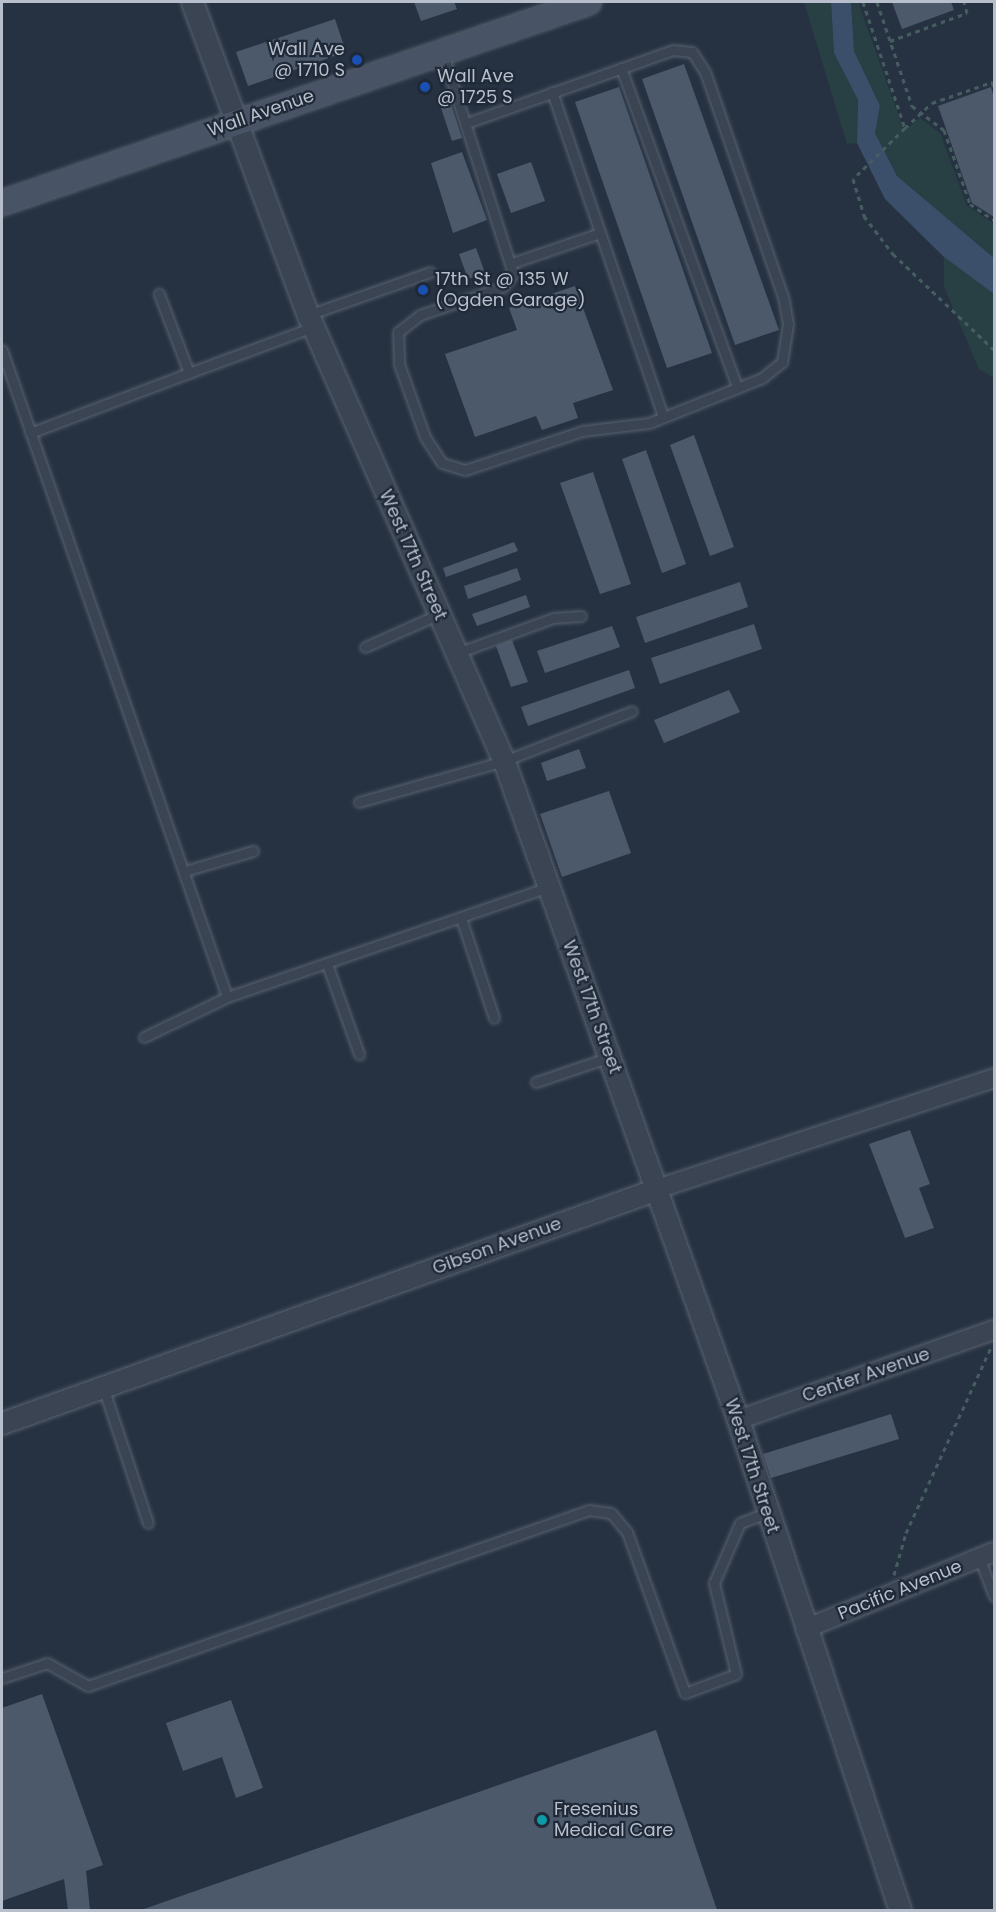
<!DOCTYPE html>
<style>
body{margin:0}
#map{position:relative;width:996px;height:1912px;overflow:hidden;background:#263242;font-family:Poppins,sans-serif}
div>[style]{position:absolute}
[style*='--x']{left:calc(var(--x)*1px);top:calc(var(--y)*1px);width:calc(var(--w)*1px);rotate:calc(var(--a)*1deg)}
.green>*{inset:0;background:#284043}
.water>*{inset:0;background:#3b4f6b}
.building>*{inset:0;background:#4c596b}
.path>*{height:3px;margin-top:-1.5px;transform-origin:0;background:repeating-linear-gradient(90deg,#465d60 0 4.5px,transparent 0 9px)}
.roads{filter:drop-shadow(0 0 2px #58626f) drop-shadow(0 0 2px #58626f)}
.service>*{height:9px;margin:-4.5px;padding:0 4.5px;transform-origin:4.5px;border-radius:4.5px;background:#3a4452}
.minor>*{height:18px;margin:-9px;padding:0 9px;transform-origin:9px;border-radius:9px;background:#3a4452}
.tertiary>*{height:21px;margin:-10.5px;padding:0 10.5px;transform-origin:10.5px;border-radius:10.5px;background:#3a4452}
.secondary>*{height:24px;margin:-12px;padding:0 12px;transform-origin:12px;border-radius:12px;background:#485365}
.dots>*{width:16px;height:16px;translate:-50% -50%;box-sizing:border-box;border:3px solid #1f2937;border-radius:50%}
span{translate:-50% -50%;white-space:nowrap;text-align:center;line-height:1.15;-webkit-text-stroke:4.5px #1f2937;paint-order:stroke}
.poi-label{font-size:18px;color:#b7bfcc}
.right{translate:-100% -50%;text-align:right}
.left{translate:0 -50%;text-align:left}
.street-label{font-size:18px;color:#b7bfcc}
.frame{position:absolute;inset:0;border:3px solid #b7bfcc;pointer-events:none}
</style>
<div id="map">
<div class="green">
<i style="clip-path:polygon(804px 2px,831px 2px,834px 53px,858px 100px,857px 143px,847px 144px)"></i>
<i style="clip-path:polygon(851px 2px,858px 2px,904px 131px,920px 118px,940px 133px,967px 206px,994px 224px,994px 258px,897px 176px,875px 133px,880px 106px,854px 51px)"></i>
<i style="clip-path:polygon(944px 257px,994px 294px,994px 378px,979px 369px,944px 287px)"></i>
</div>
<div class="water">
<i style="clip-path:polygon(831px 2px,851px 2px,854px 51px,880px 106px,875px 133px,897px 176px,994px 258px,994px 294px,944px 257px,885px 199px,857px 143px,858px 100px,834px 53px)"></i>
</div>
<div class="building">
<i style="clip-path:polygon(414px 2px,454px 2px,457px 9px,421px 21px)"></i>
<i style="clip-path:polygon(892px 2px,951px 2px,954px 10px,902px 29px)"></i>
<i style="clip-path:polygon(335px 19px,346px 52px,248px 86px,236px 52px)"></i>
<i style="clip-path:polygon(684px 64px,779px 330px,735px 345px,642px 79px)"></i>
<i style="clip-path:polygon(619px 87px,712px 353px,667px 368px,575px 102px)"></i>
<i style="clip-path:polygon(991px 87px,994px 98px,994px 217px,972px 203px,938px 106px)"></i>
<i style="clip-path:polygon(449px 98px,462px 138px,452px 141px,439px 102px)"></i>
<i style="clip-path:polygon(462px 152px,487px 220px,453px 233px,431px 163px)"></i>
<i style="clip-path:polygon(531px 162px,545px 201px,511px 213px,497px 174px)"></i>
<i style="clip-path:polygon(476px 248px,485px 273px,468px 279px,459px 254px)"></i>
<i style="clip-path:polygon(575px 286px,613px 390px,573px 403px,578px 418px,542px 430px,536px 416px,475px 437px,445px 354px,517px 330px,509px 308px)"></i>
<i style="clip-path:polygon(694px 435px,734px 547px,710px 556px,670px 445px)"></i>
<i style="clip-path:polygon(646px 450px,686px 564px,662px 573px,622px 459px)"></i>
<i style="clip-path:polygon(593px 472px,631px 584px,600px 594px,560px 483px)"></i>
<i style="clip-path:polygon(514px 542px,518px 551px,446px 577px,443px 568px)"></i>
<i style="clip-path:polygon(517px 568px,521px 580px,468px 599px,464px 586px)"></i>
<i style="clip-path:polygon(740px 582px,748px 607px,645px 643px,636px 617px)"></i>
<i style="clip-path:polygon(526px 595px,530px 607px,477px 626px,472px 614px)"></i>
<i style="clip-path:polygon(754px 624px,762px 649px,660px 684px,651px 658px)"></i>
<i style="clip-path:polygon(612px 626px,620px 647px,545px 673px,537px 651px)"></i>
<i style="clip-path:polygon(512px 640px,528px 682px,511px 687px,496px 646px)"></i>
<i style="clip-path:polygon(629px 670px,635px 688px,528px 726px,521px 707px)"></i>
<i style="clip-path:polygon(729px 690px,740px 712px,664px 743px,654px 720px)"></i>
<i style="clip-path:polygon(579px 749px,586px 768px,547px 781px,541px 763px)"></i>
<i style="clip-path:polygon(609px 791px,631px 853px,562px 877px,540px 814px)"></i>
<i style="clip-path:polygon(910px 1130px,930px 1184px,919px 1188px,934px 1228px,905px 1238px,869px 1144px)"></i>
<i style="clip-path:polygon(891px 1414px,899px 1439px,771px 1478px,763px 1454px)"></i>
<i style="clip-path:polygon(42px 1694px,103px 1865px,86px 1871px,90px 1910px,68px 1910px,64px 1879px,2px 1901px,2px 1708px)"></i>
<i style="clip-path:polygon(231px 1700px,263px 1788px,236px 1798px,222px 1757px,183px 1771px,166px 1723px)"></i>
<i style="clip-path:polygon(656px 1730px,717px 1910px,141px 1910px)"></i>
</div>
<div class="path">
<i style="--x:863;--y:2;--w:133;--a:71.6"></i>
<i style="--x:905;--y:128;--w:73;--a:135.6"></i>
<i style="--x:853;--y:179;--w:39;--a:73"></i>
<i style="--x:864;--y:216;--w:48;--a:52.7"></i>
<i style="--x:893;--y:254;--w:139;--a:43.5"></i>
<i style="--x:877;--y:2;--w:110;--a:71.4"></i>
<i style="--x:912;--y:106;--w:40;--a:37"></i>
<i style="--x:944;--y:130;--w:78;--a:70.6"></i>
<i style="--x:970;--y:204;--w:29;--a:34"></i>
<i style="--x:890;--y:41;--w:82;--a:-20"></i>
<i style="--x:967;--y:13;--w:11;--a:-105"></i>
<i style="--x:905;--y:128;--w:37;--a:-43"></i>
<i style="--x:932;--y:103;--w:64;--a:-19.3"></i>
<i style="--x:992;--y:82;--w:6;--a:72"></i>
<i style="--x:894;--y:1575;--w:44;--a:-74.1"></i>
<i style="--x:906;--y:1533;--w:205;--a:-65.4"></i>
</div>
<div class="roads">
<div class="service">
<i style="--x:443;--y:54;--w:231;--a:72.3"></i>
<i style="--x:513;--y:274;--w:16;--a:128"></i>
<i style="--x:503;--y:287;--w:88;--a:161.4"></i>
<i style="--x:420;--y:315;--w:28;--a:142"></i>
<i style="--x:398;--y:332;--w:32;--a:88"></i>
<i style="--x:399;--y:364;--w:77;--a:70.4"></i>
<i style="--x:425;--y:437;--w:31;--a:57"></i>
<i style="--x:442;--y:463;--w:24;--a:17"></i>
<i style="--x:465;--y:470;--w:123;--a:-18.4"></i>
<i style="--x:582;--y:431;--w:67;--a:-6.8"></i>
<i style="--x:649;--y:423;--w:122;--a:-21.7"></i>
<i style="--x:762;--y:378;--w:26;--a:-39"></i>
<i style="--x:782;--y:362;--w:38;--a:-81"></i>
<i style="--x:788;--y:324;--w:27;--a:-100"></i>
<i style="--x:783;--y:297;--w:238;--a:-109.1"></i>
<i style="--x:705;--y:72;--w:24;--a:-123"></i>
<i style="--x:692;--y:52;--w:19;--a:-174"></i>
<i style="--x:673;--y:50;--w:219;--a:160.5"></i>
<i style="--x:621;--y:68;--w:339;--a:70"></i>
<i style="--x:552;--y:92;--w:343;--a:71.1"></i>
<i style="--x:512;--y:263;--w:93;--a:-18.8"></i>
<i style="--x:308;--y:315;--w:129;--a:-19.4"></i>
<i style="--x:2;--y:350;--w:685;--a:70.82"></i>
<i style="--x:189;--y:373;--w:132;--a:-20.4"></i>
<i style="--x:30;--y:433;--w:170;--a:-20.7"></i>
<i style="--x:189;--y:373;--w:85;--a:-110.8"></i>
<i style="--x:365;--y:647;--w:81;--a:-24"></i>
<i style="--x:457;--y:653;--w:102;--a:-20"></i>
<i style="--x:553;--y:618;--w:28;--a:-4"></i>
<i style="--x:359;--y:802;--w:151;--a:-15.8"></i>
<i style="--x:504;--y:761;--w:137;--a:-21.3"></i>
<i style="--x:185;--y:871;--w:71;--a:-16.4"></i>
<i style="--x:461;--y:918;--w:105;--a:71.7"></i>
<i style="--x:327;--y:964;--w:96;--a:70.4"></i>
<i style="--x:144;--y:1037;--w:92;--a:-25.7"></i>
<i style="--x:227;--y:997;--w:340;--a:-18.9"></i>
<i style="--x:536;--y:1082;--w:78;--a:-18.7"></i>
<i style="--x:103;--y:1387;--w:143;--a:71.7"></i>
<i style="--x:979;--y:1557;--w:42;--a:69"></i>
<i style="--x:2;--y:1678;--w:47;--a:-18.4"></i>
<i style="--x:47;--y:1663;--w:47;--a:29.3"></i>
<i style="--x:88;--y:1686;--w:531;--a:-19.36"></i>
<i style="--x:589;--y:1510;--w:22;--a:8"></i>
<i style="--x:611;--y:1513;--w:25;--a:50"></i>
<i style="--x:627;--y:1532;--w:171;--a:70.2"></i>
<i style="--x:685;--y:1693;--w:54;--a:-20.4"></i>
<i style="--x:736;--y:1674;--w:94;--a:-103.6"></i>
<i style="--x:714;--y:1583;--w:65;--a:-66.6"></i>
<i style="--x:740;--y:1523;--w:30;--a:-21"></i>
</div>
<div class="minor">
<i style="--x:657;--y:1189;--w:355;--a:-18.2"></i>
<i style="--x:738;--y:1420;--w:271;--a:-19.4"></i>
<i style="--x:805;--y:1629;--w:204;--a:-22.2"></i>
</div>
<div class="tertiary">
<i style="--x:192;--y:2;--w:334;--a:69.7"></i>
<i style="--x:308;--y:315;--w:487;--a:66.3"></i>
<i style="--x:504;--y:761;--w:699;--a:70.45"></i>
<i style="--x:738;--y:1420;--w:516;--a:71.71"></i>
<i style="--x:2;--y:1423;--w:696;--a:-19.66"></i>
</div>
<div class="secondary">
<i style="--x:2;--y:203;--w:620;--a:-18.9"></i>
</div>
</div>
<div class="dots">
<i style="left:357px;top:60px;background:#1a4fb4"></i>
<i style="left:425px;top:87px;background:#1a4fb4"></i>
<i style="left:423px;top:290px;background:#1a4fb4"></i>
<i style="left:542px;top:1820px;background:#0f9aa8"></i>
</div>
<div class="poi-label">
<span class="right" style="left:345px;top:60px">Wall Ave<br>@ 1710 S</span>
<span class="left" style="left:437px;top:87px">Wall Ave<br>@ 1725 S</span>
<span class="left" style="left:435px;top:290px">17th St @ 135 W<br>(Ogden Garage)</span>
<span class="left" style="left:554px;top:1820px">Fresenius<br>Medical Care</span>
</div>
<div class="street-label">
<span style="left:261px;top:113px;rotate:-19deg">Wall Avenue</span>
<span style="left:413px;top:555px;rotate:66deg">West 17th Street</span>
<span style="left:592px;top:1007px;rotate:70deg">West 17th Street</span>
<span style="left:497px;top:1246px;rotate:-20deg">Gibson Avenue</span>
<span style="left:866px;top:1375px;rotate:-19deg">Center Avenue</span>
<span style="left:752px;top:1466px;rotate:72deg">West 17th Street</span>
<span style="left:900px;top:1590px;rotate:-22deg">Pacific Avenue</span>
</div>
<div class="frame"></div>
</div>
